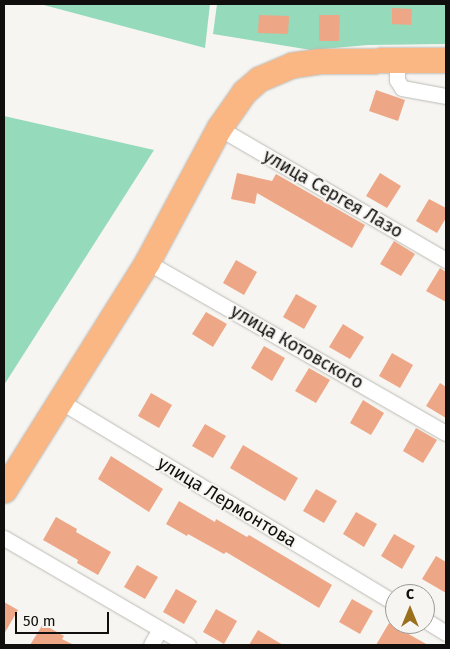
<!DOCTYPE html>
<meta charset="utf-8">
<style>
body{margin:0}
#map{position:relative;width:450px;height:649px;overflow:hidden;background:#f7f5f1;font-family:"Fira Sans",sans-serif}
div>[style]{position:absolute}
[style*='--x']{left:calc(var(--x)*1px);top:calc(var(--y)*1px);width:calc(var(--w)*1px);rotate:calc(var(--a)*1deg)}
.green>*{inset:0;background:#95daba}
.building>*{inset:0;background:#eda786}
.roads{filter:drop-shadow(0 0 1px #bcbab5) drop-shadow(0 0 1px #bcbab5)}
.minor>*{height:15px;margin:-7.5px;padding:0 7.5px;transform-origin:7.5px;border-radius:7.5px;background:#fff}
.trunk>*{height:25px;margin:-12.5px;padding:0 12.5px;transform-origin:12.5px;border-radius:12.5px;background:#fab683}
span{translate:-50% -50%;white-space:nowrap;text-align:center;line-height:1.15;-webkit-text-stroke:4px #f7f5f1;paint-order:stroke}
.street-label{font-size:18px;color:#100f0d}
.frame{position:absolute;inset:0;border:5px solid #100f0d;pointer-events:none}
.north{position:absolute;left:385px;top:584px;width:50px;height:50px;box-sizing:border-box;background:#f7f5f1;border:1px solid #9b9996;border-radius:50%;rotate:0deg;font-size:14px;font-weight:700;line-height:20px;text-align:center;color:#100f0d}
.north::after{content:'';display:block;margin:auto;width:18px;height:22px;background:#9a6f1d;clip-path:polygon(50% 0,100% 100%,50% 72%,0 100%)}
.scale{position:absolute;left:15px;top:612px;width:94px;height:22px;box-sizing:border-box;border:2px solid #100f0d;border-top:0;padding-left:6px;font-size:15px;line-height:18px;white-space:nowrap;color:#100f0d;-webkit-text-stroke:4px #f7f5f1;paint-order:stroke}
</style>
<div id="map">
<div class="green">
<i style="clip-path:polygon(40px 4px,210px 4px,205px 48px)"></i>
<i style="clip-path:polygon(217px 4px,446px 4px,446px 44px,368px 45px,311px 50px,213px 34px)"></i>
<i style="clip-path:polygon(4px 116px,154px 150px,4px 385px)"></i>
</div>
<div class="building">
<i style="clip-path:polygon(392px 8px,412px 9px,411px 25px,392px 24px)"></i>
<i style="clip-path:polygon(259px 15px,289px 16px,288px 34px,258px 33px)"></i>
<i style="clip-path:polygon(319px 15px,340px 15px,339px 41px,319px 41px)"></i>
<i style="clip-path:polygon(376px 90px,405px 100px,398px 121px,369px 111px)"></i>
<i style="clip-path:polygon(237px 173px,272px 181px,276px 174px,365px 225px,352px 248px,257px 193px,255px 204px,231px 199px)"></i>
<i style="clip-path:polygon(380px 173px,401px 186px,387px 208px,366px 196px)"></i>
<i style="clip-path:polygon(429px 199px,446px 208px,446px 218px,437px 233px,416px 221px)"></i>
<i style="clip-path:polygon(394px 241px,415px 254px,401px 276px,380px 264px)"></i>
<i style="clip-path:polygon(236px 260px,257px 272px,244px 295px,223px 283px)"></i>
<i style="clip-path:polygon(440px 268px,446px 272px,446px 302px,426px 291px)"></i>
<i style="clip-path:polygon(296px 294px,317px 306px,304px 329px,283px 317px)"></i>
<i style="clip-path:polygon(206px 312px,227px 324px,213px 347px,192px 334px)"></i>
<i style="clip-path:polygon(343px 324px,364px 337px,350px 359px,329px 347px)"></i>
<i style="clip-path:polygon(264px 346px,285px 358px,272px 381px,251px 368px)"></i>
<i style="clip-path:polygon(392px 353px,413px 365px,400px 388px,379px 376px)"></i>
<i style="clip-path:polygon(309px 368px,330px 380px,316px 403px,295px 391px)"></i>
<i style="clip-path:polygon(440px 383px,446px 387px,446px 418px,426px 406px)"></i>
<i style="clip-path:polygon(151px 393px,172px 405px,159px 428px,138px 416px)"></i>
<i style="clip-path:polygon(363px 400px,384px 413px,371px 435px,350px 423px)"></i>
<i style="clip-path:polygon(205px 424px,226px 436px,213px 458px,192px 446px)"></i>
<i style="clip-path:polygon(416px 428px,437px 440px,423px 463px,403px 451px)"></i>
<i style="clip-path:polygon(243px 445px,298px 478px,285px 501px,230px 468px)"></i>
<i style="clip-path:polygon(111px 456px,163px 489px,149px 512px,98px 479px)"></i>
<i style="clip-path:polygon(316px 489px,337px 501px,324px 523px,303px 511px)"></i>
<i style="clip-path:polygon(179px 501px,215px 522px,216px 519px,247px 537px,249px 535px,332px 585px,319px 608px,226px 552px,224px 554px,188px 534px,187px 536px,166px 524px)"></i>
<i style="clip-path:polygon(356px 512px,377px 524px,364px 547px,343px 534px)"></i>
<i style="clip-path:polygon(56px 517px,77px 529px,76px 532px,111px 552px,98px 575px,77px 563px,78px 560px,43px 540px)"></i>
<i style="clip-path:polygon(394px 534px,415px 546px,402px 569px,381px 556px)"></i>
<i style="clip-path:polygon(436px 556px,446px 562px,446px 593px,422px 579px)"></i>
<i style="clip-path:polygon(137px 565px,158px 577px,145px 599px,124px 587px)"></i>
<i style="clip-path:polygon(176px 589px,197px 601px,184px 624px,163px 612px)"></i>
<i style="clip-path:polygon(352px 599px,373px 611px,360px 634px,339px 622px)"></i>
<i style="clip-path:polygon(4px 602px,18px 610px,4px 634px)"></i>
<i style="clip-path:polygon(216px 609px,237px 621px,224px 644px,203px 632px)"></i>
<i style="clip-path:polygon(389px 623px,428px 645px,376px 645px)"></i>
<i style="clip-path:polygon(43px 624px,64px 636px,62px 639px,74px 645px,30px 645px)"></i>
<i style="clip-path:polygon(258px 630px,283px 645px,249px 645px)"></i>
</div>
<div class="roads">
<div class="minor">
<i style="--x:397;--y:61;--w:19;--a:90"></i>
<i style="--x:397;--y:80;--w:9;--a:58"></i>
<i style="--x:402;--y:88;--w:45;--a:10.3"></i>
<i style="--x:219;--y:128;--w:263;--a:30.2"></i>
<i style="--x:147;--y:262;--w:344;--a:29.8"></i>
<i style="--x:60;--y:401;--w:391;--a:31.1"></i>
<i style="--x:4;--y:538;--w:213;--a:30.2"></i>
<i style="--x:425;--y:620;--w:25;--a:32"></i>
<i style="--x:151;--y:645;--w:18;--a:-61"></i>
</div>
<div class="trunk">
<i style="--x:4;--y:490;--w:269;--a:-57.9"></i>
<i style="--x:147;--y:262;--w:152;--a:-61.8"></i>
<i style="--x:219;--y:128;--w:44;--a:-55.2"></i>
<i style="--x:244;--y:92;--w:20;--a:-41"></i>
<i style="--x:259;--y:79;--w:36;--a:-23"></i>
<i style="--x:292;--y:65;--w:29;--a:-8"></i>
<i style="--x:321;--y:61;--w:125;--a:-0.5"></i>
</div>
</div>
<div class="street-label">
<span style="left:333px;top:194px;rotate:30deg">улица Сергея Лазо</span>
<span style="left:297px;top:347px;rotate:30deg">улица Котовского</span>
<span style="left:227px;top:502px;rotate:31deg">улица Лермонтова</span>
</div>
<div class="frame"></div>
<div class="north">С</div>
<div class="scale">50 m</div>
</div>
